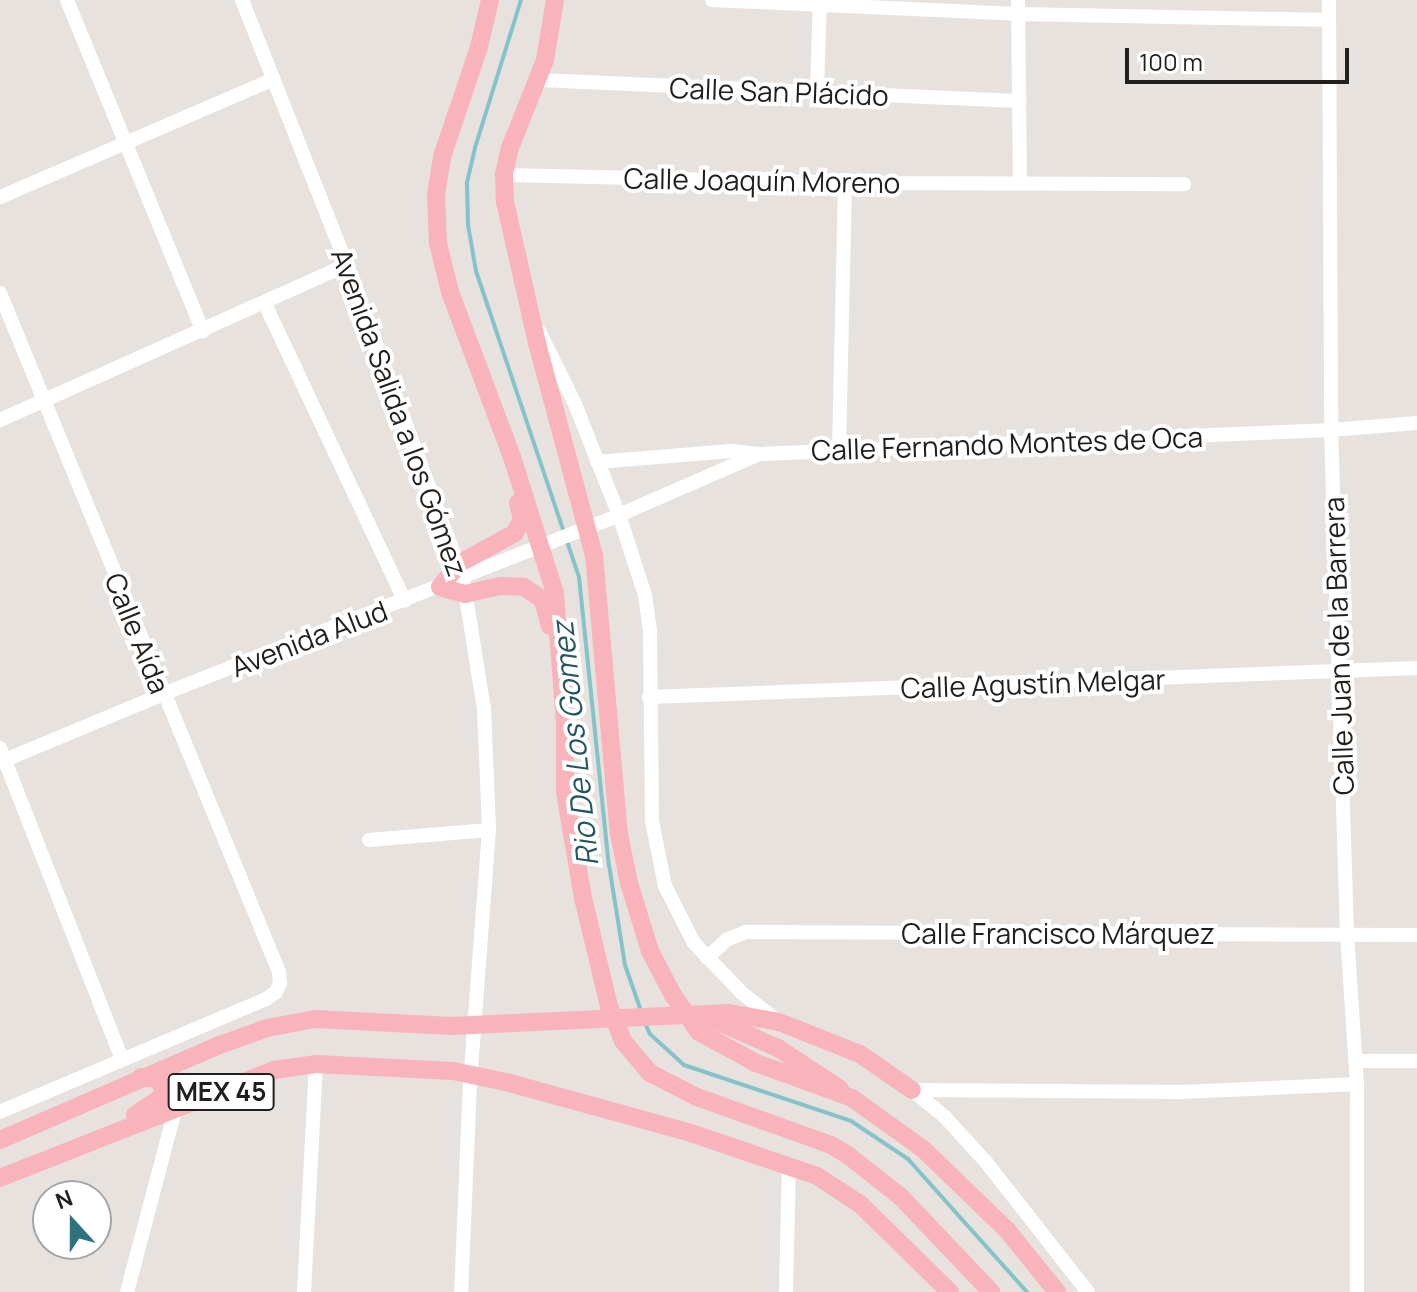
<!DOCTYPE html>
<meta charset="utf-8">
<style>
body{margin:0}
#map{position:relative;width:1417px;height:1292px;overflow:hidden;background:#e7e2de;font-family:Manrope,sans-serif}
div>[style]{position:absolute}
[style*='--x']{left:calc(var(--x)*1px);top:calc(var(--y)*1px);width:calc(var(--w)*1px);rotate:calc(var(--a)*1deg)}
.stream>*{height:4px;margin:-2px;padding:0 2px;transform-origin:2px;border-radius:2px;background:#85c3cb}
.minor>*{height:14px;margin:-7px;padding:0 7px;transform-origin:7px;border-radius:7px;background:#fff}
.major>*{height:18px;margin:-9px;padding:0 9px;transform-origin:9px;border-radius:9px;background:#f8b3bb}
span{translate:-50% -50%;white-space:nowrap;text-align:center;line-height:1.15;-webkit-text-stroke:8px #fff;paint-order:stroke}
.shield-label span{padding:2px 6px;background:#fff;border:2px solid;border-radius:6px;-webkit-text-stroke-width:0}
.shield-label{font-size:26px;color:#201f1d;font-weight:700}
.street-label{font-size:28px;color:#201f1d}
.water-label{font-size:30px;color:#23575e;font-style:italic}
.north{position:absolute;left:32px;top:1180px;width:80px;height:80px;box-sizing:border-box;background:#fff;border:2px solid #a6a5a5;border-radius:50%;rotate:339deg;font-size:22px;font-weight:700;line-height:32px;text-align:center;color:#201f1d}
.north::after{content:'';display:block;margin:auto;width:28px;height:36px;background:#2d747f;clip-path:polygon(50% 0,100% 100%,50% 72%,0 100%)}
.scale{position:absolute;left:1125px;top:48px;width:224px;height:36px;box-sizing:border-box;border:4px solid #201f1d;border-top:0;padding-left:10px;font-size:24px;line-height:28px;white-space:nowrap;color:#201f1d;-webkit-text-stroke:6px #fff;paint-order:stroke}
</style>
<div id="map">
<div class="stream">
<i style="--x:521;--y:0;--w:155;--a:107.3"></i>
<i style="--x:475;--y:148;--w:37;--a:103"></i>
<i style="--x:467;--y:184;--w:41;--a:88.6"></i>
<i style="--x:468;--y:225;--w:47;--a:80.1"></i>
<i style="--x:476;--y:271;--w:323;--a:71.4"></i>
<i style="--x:579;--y:577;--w:290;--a:84.1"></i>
<i style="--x:609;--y:865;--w:101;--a:80.9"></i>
<i style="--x:625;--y:965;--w:49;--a:70.8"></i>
<i style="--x:645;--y:1023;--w:12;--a:66"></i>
<i style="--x:650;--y:1034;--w:46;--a:42.4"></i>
<i style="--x:684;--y:1065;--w:176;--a:18.5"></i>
<i style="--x:851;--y:1121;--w:69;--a:33.7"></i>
<i style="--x:908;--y:1159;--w:178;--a:48.2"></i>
</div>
<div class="minor">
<i style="--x:67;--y:0;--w:358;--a:67.7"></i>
<i style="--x:242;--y:0;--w:285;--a:68.4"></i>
<i style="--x:347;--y:265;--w:334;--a:69.7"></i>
<i style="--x:463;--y:578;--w:133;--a:80.9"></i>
<i style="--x:484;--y:709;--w:121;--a:87.6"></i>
<i style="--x:489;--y:830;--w:252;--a:94.3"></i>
<i style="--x:470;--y:1081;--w:211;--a:92.4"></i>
<i style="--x:712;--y:0;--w:306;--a:2.6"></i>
<i style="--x:1018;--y:14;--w:311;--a:1.1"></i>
<i style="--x:1018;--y:0;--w:182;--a:89.4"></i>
<i style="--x:1329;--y:0;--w:430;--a:89.7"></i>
<i style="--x:1331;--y:430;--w:504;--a:88.18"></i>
<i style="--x:1347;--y:934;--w:150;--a:86.2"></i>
<i style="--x:1357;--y:1084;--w:208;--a:90"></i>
<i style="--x:538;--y:80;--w:482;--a:2.5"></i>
<i style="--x:817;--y:93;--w:93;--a:-88.2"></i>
<i style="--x:504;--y:175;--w:341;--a:1.3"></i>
<i style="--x:845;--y:183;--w:339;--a:0.2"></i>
<i style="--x:0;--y:197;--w:298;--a:-23.3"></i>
<i style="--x:0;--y:293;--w:734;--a:67.66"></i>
<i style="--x:279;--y:972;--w:11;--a:85"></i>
<i style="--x:280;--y:983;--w:10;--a:114"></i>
<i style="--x:276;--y:992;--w:12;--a:145"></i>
<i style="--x:266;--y:999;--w:289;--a:157"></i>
<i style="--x:265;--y:304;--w:328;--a:64.8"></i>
<i style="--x:539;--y:331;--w:81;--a:63.7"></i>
<i style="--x:575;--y:404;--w:119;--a:68.4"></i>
<i style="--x:619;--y:515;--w:84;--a:72"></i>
<i style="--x:645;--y:595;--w:35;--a:82"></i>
<i style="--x:650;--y:630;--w:191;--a:89.4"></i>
<i style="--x:652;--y:821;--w:66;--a:78.7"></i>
<i style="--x:665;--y:886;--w:64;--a:63"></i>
<i style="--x:694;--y:943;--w:69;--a:46.2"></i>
<i style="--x:742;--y:993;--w:43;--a:38.5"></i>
<i style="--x:0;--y:420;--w:380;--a:-24.1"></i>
<i style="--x:839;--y:449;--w:266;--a:-88.7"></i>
<i style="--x:597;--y:462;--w:134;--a:-4.7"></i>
<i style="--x:731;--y:451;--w:28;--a:6"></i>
<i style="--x:759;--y:454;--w:573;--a:-2.4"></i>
<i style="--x:1331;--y:430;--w:86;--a:-4.7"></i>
<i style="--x:649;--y:697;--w:769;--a:-2.16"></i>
<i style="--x:0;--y:748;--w:334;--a:68.6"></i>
<i style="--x:0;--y:762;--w:177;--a:-22.6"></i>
<i style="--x:163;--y:694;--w:490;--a:-21.4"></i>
<i style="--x:619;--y:515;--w:153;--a:-23.5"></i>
<i style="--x:369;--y:840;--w:120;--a:-4.8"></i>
<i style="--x:707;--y:958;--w:26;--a:-43"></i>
<i style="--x:726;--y:940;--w:22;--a:-22"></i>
<i style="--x:746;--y:932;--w:671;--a:0.26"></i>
<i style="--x:1356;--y:1061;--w:61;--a:0"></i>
<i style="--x:912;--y:1090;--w:270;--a:0.4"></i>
<i style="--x:1182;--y:1092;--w:175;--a:-2.6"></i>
<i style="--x:912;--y:1090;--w:41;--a:39.1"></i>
<i style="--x:944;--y:1116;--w:62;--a:47.6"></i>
<i style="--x:986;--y:1162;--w:165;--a:51.9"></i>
<i style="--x:127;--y:1292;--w:188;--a:-75.2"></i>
<i style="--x:304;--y:1292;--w:228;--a:-87"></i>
<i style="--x:786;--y:1292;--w:128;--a:-88.7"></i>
</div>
<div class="major">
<i style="--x:490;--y:0;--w:48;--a:103.2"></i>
<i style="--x:479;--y:47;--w:116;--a:108.6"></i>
<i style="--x:442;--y:157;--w:37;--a:99"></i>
<i style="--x:436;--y:194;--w:49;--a:87.7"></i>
<i style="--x:438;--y:243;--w:50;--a:76.2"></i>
<i style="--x:450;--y:292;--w:176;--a:69.4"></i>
<i style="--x:512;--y:457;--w:143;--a:72.5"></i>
<i style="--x:555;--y:593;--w:130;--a:85.6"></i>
<i style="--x:565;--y:723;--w:69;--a:90"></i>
<i style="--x:565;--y:792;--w:108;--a:80.4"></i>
<i style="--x:583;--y:898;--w:111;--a:76.5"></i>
<i style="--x:609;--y:1006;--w:38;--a:68"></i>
<i style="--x:623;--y:1041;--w:42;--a:49.8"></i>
<i style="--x:650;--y:1073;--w:53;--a:27.1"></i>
<i style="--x:697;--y:1097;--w:142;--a:19.7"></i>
<i style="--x:831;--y:1145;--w:21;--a:31"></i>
<i style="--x:849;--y:1156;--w:66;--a:38.3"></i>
<i style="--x:901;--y:1197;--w:131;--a:46.5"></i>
<i style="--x:555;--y:0;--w:61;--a:99.5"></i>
<i style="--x:545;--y:60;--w:95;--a:111.7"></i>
<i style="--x:510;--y:148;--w:28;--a:103"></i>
<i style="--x:504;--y:175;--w:27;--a:88"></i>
<i style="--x:505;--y:202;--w:145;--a:77.2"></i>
<i style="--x:537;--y:343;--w:220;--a:75"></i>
<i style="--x:594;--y:555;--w:280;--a:84.9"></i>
<i style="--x:619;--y:834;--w:50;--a:78.5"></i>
<i style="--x:629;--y:883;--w:71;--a:72.8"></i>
<i style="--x:650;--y:951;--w:50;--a:62.4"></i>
<i style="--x:673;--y:995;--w:45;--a:54.9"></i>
<i style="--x:699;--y:1032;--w:65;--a:28.5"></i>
<i style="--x:756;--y:1063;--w:102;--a:20"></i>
<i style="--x:852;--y:1098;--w:87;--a:35.7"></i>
<i style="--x:923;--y:1149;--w:117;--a:44"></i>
<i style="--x:1007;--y:1230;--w:80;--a:51.1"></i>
<i style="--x:518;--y:503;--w:16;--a:76"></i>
<i style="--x:522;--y:519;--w:16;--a:117"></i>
<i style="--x:515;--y:533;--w:63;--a:151.4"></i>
<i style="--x:460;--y:563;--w:31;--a:130"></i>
<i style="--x:440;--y:587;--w:26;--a:16"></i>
<i style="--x:465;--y:594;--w:37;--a:-13"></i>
<i style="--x:501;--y:586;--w:23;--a:2"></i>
<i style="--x:524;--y:587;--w:23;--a:34"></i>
<i style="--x:543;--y:600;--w:27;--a:75"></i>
<i style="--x:705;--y:1016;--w:80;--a:23.7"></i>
<i style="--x:778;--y:1048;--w:74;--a:33.5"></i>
<i style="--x:135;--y:1115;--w:32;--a:-34"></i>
<i style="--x:162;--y:1097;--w:10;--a:-84"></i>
<i style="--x:163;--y:1087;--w:10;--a:-127"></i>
<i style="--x:157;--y:1079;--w:16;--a:-173"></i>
<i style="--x:0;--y:1140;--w:236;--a:-23.4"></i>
<i style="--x:217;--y:1046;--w:53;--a:-19.8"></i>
<i style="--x:267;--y:1028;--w:49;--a:-10.6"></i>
<i style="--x:315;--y:1019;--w:137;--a:2.9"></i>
<i style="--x:452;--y:1026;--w:277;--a:-2.7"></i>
<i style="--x:729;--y:1013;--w:51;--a:10.2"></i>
<i style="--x:779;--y:1022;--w:87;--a:21.6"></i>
<i style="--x:860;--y:1054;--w:63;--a:34.7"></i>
<i style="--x:0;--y:1178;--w:295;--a:-21.5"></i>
<i style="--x:274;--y:1070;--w:42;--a:-8.1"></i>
<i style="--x:316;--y:1064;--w:137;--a:2.9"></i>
<i style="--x:453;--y:1071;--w:54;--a:11.7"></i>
<i style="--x:506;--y:1082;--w:189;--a:15.4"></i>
<i style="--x:688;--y:1132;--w:136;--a:18.8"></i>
<i style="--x:817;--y:1176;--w:51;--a:33.1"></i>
<i style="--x:860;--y:1204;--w:126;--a:44.4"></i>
</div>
<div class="shield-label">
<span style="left:221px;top:1092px">MEX 45</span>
</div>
<div class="street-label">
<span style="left:779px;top:91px;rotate:2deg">Calle San Plácido</span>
<span style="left:762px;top:180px;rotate:1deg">Calle Joaquín Moreno</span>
<span style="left:400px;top:412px;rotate:70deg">Avenida Salida a los Gómez</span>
<span style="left:1007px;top:443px;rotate:-2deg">Calle Fernando Montes de Oca</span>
<span style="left:138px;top:633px;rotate:68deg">Calle Aída</span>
<span style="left:309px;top:638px;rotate:-21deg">Avenida Alud</span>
<span style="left:1338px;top:646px;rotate:-92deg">Calle Juan de la Barrera</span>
<span style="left:1033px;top:683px;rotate:-2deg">Calle Agustín Melgar</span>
<span style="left:1058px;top:933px">Calle Francisco Márquez</span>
</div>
<div class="water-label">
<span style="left:575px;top:744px;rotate:-96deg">Rio De Los Gomez</span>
</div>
<div class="north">N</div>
<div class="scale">100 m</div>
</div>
